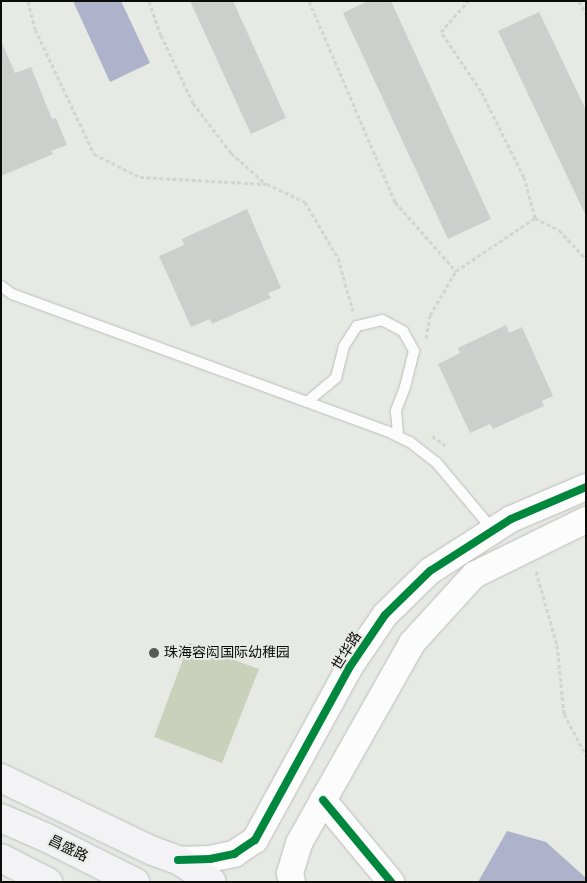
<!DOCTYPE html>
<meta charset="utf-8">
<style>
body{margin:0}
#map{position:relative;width:587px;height:883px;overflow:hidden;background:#e7e9e5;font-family:"Alegreya Sans","Noto Sans SC",sans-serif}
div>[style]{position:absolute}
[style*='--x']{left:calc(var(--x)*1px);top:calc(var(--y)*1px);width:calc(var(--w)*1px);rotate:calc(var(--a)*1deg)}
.green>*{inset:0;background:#cad1ba}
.water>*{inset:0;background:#aeb2ca}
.building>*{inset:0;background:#cdcfcc}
.path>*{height:3px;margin-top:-1.5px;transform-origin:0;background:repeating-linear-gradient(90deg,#d3d4d3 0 4px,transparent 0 6.5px)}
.roads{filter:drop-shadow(0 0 1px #bcbebb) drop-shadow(0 0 1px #bcbebb)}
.service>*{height:10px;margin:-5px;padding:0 5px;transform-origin:5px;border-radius:5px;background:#fbfcfb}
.tertiary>*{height:26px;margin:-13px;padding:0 13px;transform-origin:13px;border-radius:13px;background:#fbfcfb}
.primary>*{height:28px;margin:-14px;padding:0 14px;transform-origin:14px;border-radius:14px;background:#f3f3f6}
.cycleway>*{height:8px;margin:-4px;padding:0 4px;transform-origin:4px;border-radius:4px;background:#00873e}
.dots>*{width:14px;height:14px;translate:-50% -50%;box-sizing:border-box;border:2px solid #e8eae4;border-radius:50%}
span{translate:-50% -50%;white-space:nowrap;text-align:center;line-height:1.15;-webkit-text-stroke:4px #e8eae4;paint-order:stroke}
.street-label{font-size:14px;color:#0c0c0b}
.poi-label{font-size:14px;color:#0c0c0b}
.left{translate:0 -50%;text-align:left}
.frame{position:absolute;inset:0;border:2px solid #0c0c0b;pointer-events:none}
</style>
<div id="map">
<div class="green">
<i style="clip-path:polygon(189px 643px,259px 669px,222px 763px,154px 737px)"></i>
</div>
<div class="water">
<i style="clip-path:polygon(73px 1px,121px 1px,150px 63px,110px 82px)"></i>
<i style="clip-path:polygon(507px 831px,546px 842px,586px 878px,586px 882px,478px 882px)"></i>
</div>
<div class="building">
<i style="clip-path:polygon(190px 1px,233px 1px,286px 118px,251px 134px)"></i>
<i style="clip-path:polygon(368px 1px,391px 1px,491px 219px,448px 239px,343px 13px)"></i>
<i style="clip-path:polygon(539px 12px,586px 110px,586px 216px,498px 31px)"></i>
<i style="clip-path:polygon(1px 41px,15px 73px,31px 67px,52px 119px,56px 118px,67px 145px,51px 151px,53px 154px,1px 176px)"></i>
<i style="clip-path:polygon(247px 209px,281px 288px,268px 293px,271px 298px,212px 324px,210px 319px,191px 327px,159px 256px,184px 245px,182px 239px)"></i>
<i style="clip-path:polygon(506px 325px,509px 333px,522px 327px,553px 396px,542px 401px,544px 406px,493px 429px,490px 424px,470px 433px,438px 364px,460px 353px,458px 348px)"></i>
</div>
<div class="path">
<i style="--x:28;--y:1;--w:29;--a:76"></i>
<i style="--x:35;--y:29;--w:138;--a:64.7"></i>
<i style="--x:94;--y:154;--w:51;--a:26.6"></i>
<i style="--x:140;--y:177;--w:127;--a:3.2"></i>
<i style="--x:267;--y:184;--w:42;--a:25.3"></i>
<i style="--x:305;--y:202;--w:65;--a:59.5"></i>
<i style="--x:338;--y:258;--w:55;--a:74.2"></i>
<i style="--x:149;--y:1;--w:36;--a:71"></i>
<i style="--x:161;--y:35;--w:75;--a:64.8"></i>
<i style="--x:193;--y:103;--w:63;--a:52.8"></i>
<i style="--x:231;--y:153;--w:47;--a:41.5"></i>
<i style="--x:309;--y:1;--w:219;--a:66.8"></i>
<i style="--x:395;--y:202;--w:92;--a:48.5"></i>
<i style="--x:456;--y:271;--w:95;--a:-33.9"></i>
<i style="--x:535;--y:218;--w:42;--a:-105"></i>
<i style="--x:524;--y:177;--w:96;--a:-116.6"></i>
<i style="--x:481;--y:91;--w:71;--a:-124.1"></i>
<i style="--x:441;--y:32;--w:41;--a:-48.9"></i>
<i style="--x:579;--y:1;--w:15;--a:62"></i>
<i style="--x:535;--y:218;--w:27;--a:27"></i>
<i style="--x:559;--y:230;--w:40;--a:47"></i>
<i style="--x:426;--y:338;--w:23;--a:-80"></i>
<i style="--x:430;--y:315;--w:51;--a:-59.4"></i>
<i style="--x:432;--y:436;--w:16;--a:35"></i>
<i style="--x:536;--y:571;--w:77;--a:74.2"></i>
<i style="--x:557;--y:645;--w:69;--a:84.2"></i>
<i style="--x:564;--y:714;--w:47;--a:61.8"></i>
</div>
<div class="roads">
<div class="service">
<i style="--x:1;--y:286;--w:14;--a:36"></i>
<i style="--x:12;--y:294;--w:399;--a:20.1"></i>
<i style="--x:387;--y:431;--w:25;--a:26"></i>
<i style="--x:410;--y:442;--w:33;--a:38"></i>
<i style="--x:436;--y:462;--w:89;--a:50"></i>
<i style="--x:307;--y:402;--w:38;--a:-40"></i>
<i style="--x:336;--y:378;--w:33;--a:-76"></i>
<i style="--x:344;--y:346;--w:24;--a:-57"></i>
<i style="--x:357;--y:326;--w:26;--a:-13"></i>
<i style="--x:382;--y:320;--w:24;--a:28"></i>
<i style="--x:403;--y:331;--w:23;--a:61"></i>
<i style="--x:414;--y:351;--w:37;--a:104"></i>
<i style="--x:405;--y:387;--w:26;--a:111"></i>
<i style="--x:396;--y:411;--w:25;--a:85"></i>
</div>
<div class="tertiary">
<i style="--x:323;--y:800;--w:107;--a:50.3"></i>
<i style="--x:178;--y:860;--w:32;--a:-2"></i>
<i style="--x:210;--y:859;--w:25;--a:-12"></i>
<i style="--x:234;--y:854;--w:25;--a:-34"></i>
<i style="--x:255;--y:840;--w:196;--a:-61.3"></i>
<i style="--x:349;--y:668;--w:64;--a:-55.8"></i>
<i style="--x:385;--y:615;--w:63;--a:-44.4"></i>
<i style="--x:430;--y:571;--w:96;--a:-32.7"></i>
<i style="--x:511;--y:519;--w:82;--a:-23.1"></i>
<i style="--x:292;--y:882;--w:9;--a:-103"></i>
<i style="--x:290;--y:873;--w:31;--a:-73"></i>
<i style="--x:299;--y:843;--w:230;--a:-60.5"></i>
<i style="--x:412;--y:643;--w:92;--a:-47.6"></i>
<i style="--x:474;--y:575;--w:125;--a:-26.2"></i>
</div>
<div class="primary">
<i style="--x:1;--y:778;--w:169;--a:25.7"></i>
<i style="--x:153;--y:851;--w:27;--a:20"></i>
<i style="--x:178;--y:860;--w:40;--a:32.9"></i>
<i style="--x:1;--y:818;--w:48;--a:23.4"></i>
<i style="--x:45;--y:837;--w:101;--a:26.6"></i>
<i style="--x:1;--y:858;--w:53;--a:27.1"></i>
</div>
</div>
<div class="cycleway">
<i style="--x:323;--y:800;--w:107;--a:50.3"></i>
<i style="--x:178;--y:860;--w:32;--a:-2"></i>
<i style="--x:210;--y:859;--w:25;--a:-12"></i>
<i style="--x:234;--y:854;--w:25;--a:-34"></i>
<i style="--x:255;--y:840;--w:196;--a:-61.3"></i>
<i style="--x:349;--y:668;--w:64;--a:-55.8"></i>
<i style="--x:385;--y:615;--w:63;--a:-44.4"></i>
<i style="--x:430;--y:571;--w:96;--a:-32.7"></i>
<i style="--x:511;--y:519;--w:82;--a:-23.1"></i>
</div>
<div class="dots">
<i style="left:154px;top:653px;background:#595957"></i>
</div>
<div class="street-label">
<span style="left:347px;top:651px;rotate:-58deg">世华路</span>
<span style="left:68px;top:849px;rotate:26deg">昌盛路</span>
</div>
<div class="poi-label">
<span class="left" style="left:164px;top:653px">珠海容闳国际幼稚园</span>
</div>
<div class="frame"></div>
</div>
